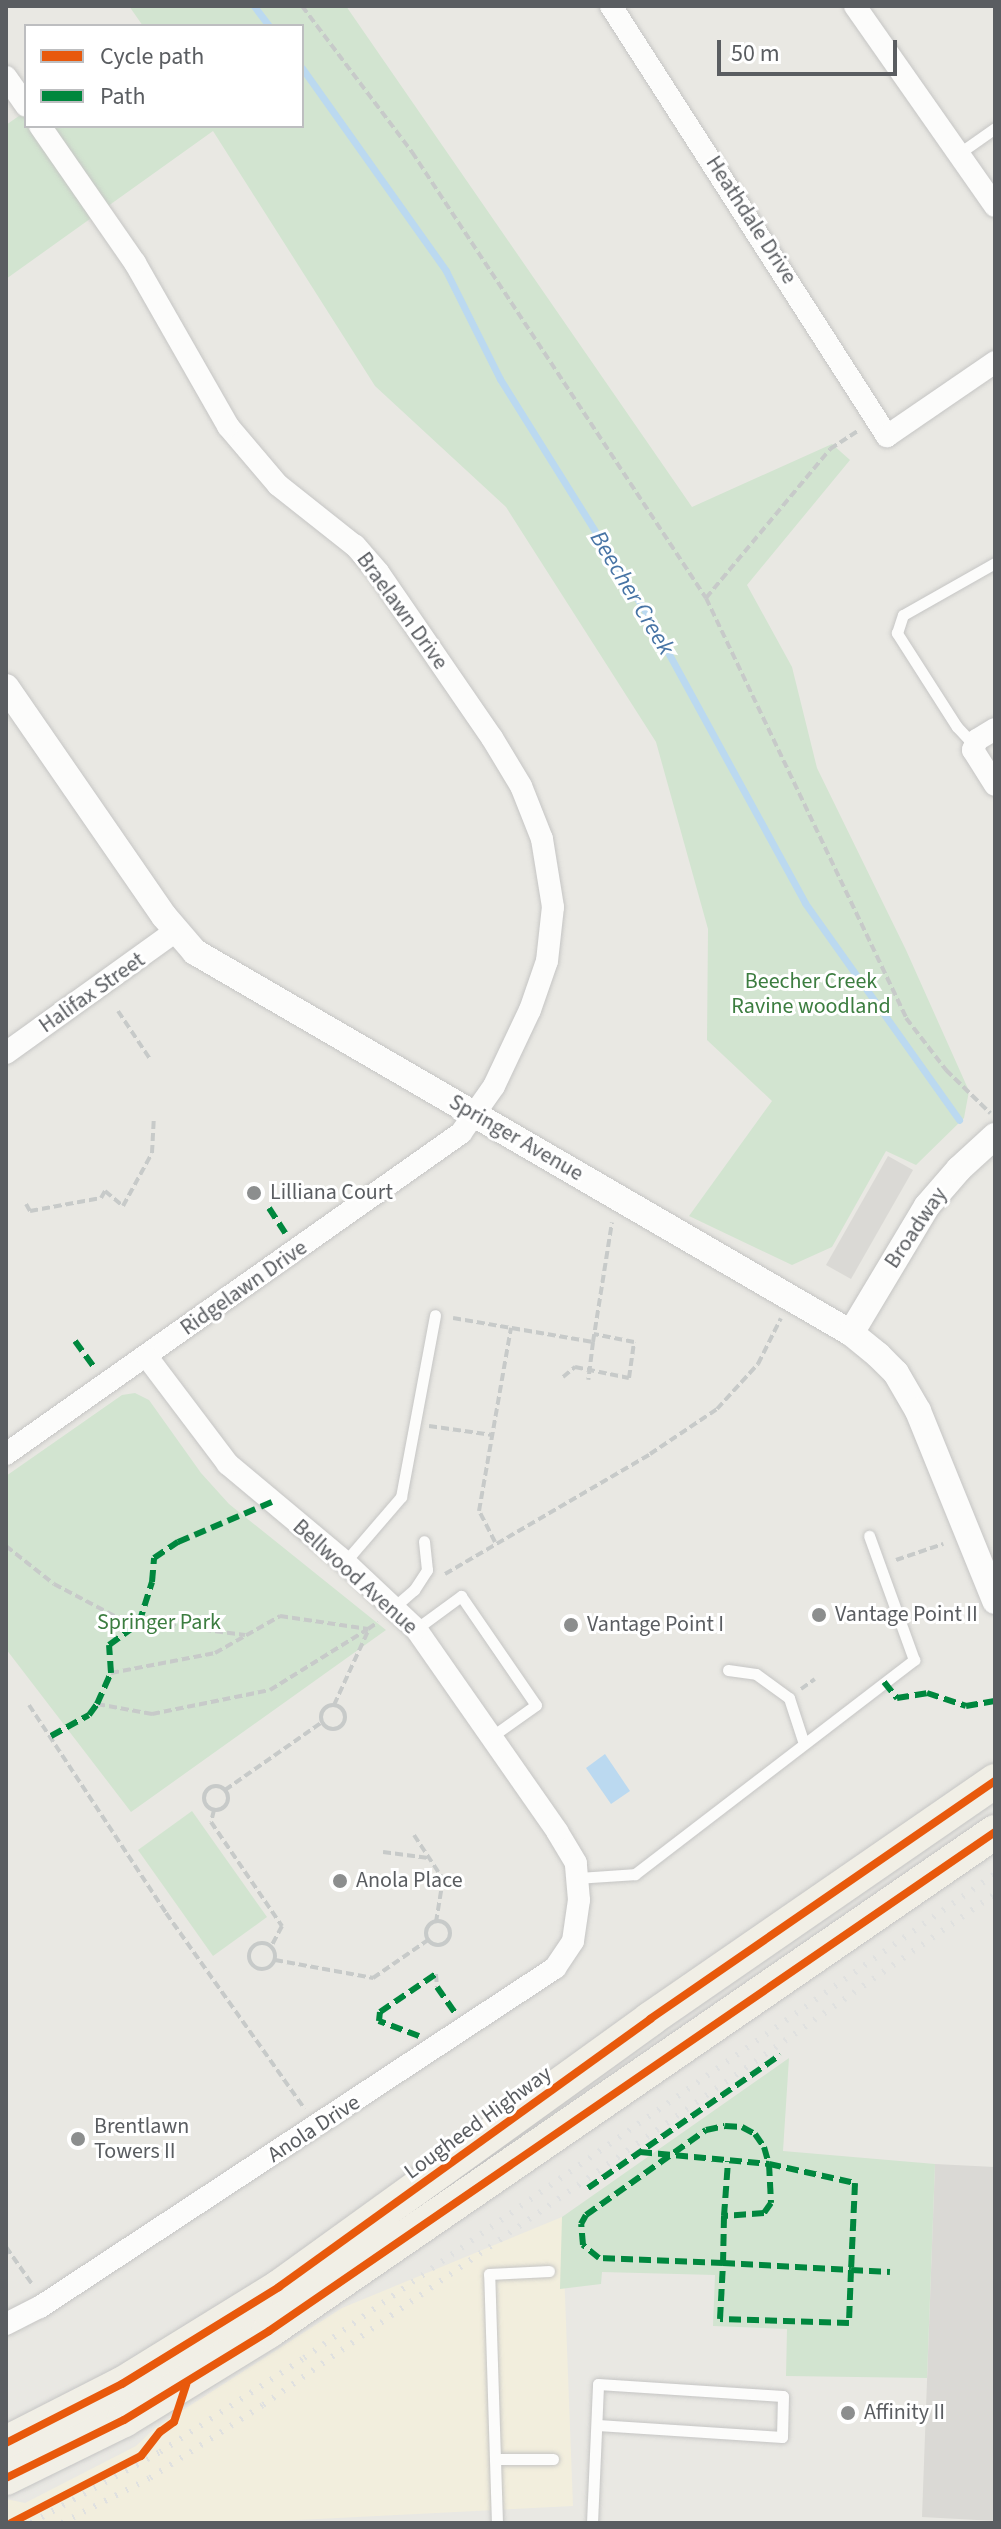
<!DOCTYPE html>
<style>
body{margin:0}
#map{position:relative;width:1001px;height:2529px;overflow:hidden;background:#e9e8e3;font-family:"Source Sans 3",sans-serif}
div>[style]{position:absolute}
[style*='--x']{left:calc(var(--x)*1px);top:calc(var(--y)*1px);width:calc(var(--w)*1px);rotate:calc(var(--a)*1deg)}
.commercial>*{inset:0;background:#f2eedd}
.industrial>*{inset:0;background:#dad9d5}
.green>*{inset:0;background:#d2e4d0}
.water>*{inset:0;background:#bbd9f0}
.stream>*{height:7px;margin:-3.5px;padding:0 3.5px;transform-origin:3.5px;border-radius:3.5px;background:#bbd9f0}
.path>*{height:4px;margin-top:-2px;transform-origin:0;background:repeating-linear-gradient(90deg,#c7cac9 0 8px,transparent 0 12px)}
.path>.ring{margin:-2px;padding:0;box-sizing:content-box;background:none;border:4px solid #c7cac9;border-radius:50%}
.roads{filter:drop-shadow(0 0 2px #c5c5c4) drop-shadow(0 0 2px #c5c5c4)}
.service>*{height:11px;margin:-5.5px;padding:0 5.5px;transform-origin:5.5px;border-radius:5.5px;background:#fcfcfb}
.minor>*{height:22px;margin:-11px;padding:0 11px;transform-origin:11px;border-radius:11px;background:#fcfcfb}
.tertiary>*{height:26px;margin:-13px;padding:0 13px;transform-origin:13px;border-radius:13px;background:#fcfcfb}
.primary>*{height:34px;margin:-17px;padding:0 17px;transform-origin:17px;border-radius:17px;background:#f1efe6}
.rail>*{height:6px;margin-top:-3px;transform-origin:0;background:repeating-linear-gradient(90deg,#e0e1e0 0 2px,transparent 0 12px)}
.quiet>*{height:6px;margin-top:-3px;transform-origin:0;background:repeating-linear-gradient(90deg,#00873e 0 12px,transparent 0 18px)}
.cycleway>*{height:8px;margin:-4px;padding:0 4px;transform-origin:4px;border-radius:4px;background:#e8590c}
.dots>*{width:22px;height:22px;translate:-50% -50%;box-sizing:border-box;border:4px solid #fff;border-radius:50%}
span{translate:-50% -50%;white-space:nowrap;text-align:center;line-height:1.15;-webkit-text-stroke:6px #fff;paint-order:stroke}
.street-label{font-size:22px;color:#5a5d61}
.park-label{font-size:22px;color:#3c7d40}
.poi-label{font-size:22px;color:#5a5d61}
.left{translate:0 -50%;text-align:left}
.water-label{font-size:24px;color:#4774a5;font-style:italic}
.frame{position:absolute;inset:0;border:8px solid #5a5d61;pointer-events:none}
.legend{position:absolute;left:24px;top:24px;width:280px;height:104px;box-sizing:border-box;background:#fff;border:2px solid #bdbec0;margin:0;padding:10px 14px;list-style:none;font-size:24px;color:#5a5d61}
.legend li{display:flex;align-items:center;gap:16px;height:40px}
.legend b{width:40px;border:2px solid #bdbec0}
.scale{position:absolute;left:717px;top:40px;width:180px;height:36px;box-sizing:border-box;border:4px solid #5a5d61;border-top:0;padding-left:10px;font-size:24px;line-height:28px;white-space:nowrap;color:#5a5d61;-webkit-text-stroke:6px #fff;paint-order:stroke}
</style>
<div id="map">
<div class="commercial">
<i style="clip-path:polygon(562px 2217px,573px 2506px,239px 2523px,6px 2523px,6px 2499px,25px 2503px,136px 2446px,155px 2428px,342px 2308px)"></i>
</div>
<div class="industrial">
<i style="clip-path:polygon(888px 1156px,913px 1170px,851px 1279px,826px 1265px)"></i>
<i style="clip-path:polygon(935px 2164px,995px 2167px,995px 2521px,922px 2517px)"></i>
</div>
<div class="green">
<i style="clip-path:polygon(129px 6px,346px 6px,692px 507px,832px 444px,850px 460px,747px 585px,792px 667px,817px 768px,906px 950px,969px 1091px,964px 1118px,916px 1165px,886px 1151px,832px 1247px,792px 1265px,689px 1216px,772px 1101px,707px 1040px,708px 929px,656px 742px,506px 507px,375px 386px,213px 131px,6px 279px,6px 125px,26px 111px,26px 126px,302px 126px,302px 26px,143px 26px)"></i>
<i style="clip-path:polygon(135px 1393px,149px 1400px,201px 1473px,229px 1504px,386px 1630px,131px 1812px,6px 1649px,6px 1476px,122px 1395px)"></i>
<i style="clip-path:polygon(192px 1811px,267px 1917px,213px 1956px,138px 1850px)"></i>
<i style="clip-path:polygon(789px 2058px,783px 2151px,935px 2164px,927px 2378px,786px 2376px,787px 2329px,713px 2326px,715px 2275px,602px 2272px,601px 2284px,560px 2289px,562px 2217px)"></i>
</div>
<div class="water">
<i style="clip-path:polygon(605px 1754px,630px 1791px,611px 1804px,586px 1768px)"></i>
</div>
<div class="stream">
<i style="--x:254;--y:6;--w:25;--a:53"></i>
<i style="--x:302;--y:68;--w:249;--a:54.6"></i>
<i style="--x:446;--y:271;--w:121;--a:63.4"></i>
<i style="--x:500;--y:379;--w:277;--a:58"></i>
<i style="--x:647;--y:614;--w:329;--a:61.3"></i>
<i style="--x:805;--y:903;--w:266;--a:54.6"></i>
</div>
<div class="path">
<i style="--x:302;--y:6;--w:183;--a:53"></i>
<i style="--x:412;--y:152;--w:534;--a:56.61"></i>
<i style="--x:706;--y:598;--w:465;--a:64.5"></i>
<i style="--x:906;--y:1018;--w:66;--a:52.4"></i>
<i style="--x:946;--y:1070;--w:62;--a:44.3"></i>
<i style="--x:706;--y:598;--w:194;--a:-50.2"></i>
<i style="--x:830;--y:449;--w:33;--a:-33"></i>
<i style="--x:118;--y:1011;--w:58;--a:56.3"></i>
<i style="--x:26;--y:1204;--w:8;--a:60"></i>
<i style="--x:30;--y:1211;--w:72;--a:-10.4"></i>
<i style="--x:101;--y:1198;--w:8;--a:-60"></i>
<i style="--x:105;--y:1191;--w:23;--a:40"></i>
<i style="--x:123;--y:1206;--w:60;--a:-61.3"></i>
<i style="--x:152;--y:1153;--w:35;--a:-87"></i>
<i style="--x:453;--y:1318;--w:142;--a:9.7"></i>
<i style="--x:593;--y:1342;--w:38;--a:97"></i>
<i style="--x:593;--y:1342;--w:121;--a:-81"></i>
<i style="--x:563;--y:1377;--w:16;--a:-40"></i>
<i style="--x:575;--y:1367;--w:55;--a:11.5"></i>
<i style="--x:629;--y:1378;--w:36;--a:-82"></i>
<i style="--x:634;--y:1342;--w:41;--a:-168.7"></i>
<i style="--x:429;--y:1426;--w:64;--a:8.1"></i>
<i style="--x:495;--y:1542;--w:35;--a:-117"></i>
<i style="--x:479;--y:1511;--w:186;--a:-80.1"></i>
<i style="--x:6;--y:1546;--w:61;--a:38.4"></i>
<i style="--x:54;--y:1584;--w:75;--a:27.9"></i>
<i style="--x:120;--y:1619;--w:126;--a:7.3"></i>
<i style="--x:896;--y:1560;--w:50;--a:-18.8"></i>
<i style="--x:445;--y:1574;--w:238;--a:-30.3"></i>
<i style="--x:650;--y:1454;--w:81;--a:-33.9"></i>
<i style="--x:717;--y:1409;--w:61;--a:-47.7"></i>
<i style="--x:758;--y:1364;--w:51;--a:-63.4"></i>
<i style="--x:111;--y:1673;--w:106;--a:-10.9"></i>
<i style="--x:215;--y:1653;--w:75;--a:-29.6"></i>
<i style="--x:280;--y:1616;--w:89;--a:8.4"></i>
<i style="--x:368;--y:1629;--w:12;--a:-35"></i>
<i style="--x:801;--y:1689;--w:17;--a:-36"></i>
<i style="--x:97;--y:1704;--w:56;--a:10.3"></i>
<i style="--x:152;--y:1714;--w:120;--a:-11.5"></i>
<i style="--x:270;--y:1690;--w:115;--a:-31.9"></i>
<i style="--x:29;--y:1705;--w:249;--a:56.6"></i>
<i style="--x:166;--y:1913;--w:240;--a:54.7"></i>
<i style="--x:334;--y:1705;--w:81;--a:-65.3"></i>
<i class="ring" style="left:321px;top:1705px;width:20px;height:20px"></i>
<i class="ring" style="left:204px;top:1786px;width:20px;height:20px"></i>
<i style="--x:225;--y:1790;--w:118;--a:-35"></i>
<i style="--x:214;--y:1810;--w:12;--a:104"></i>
<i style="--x:211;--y:1822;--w:126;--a:55.7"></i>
<i style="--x:282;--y:1926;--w:24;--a:118"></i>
<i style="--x:414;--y:1835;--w:53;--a:56.6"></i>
<i style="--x:443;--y:1879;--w:44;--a:99.2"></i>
<i style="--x:383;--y:1852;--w:46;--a:7.4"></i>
<i class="ring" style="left:426px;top:1921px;width:20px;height:20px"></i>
<i class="ring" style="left:249px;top:1943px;width:22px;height:22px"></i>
<i style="--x:275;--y:1960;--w:100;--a:10.4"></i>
<i style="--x:373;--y:1978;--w:67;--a:-34.6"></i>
<i style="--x:436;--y:1974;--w:13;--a:86"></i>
<i style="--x:6;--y:2247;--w:45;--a:54.9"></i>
</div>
<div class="roads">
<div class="service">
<i style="--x:958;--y:154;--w:45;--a:-35.1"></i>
<i style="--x:974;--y:745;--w:25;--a:-133"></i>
<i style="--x:957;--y:727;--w:112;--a:-122.6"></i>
<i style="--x:897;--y:633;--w:19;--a:-72"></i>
<i style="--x:903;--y:615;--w:106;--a:-29.5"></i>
<i style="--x:345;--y:1562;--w:86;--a:-49.3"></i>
<i style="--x:401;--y:1497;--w:185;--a:-79.4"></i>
<i style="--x:393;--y:1608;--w:28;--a:-41"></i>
<i style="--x:414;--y:1590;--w:24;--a:-57"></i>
<i style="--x:427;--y:1570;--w:29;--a:-96"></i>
<i style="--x:416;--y:1629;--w:56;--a:-36.3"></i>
<i style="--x:461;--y:1596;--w:132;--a:55.5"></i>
<i style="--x:536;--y:1705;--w:55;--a:144.6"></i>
<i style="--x:728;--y:1670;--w:28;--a:8"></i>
<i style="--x:756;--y:1674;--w:41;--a:36"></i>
<i style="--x:789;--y:1698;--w:48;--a:71.9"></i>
<i style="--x:577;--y:1878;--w:58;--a:-3.9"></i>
<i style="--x:635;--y:1874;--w:352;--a:-37.5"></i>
<i style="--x:914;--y:1660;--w:132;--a:-109.9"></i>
<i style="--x:495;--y:2459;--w:58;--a:0"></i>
<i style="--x:497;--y:2523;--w:249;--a:-91.8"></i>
<i style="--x:489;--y:2274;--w:60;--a:-2.9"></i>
<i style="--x:592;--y:2523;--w:139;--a:-87.5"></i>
<i style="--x:598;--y:2384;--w:185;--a:3.7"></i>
<i style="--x:783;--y:2396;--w:41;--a:91.4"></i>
<i style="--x:782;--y:2437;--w:185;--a:-176.3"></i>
</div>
<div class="minor">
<i style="--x:611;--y:6;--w:511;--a:57.31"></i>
<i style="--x:887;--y:436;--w:131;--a:-34.4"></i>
<i style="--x:855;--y:6;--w:244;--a:55"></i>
<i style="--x:6;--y:77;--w:35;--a:55"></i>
<i style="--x:995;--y:729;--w:21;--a:149"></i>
<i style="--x:977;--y:740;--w:11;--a:112"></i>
<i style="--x:973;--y:750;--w:41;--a:57.8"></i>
<i style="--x:6;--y:1053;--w:209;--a:-35.7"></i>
<i style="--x:6;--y:1454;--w:557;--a:-35.2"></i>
<i style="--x:461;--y:1133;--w:57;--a:-54.9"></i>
<i style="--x:494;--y:1086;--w:84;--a:-64.7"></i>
<i style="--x:530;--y:1010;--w:52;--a:-70.9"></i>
<i style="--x:547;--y:961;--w:54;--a:-83.7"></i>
<i style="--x:553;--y:907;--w:69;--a:-99.2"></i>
<i style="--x:542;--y:839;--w:57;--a:-111.6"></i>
<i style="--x:521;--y:786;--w:56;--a:-121.1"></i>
<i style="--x:492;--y:738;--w:201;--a:-124.5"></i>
<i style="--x:378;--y:572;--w:35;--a:-131"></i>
<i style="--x:355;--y:546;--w:98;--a:-141.6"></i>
<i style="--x:278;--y:485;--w:77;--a:-130.3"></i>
<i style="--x:228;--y:426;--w:188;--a:-119.7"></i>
<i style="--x:135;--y:263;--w:167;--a:-124.7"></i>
<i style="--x:6;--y:2324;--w:38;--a:-27"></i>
<i style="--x:40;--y:2307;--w:617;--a:-33.36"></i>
<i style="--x:555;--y:1968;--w:32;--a:-56"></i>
<i style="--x:573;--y:1941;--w:41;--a:-81.7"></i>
<i style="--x:579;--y:1900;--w:37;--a:-95"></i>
<i style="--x:576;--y:1863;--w:37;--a:-121"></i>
<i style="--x:557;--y:1831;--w:246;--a:-124.9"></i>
<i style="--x:416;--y:1629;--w:98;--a:-136.7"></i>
<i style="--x:345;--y:1562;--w:153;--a:-140.1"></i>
<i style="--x:228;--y:1464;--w:134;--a:-127.1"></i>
</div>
<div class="tertiary">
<i style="--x:6;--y:687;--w:278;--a:55.4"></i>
<i style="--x:164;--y:916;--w:48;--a:49.3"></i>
<i style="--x:195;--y:952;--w:759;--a:30.15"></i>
<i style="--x:851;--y:1333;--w:35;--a:39"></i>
<i style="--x:878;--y:1355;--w:25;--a:45"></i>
<i style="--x:896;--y:1373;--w:44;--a:59.9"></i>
<i style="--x:918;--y:1411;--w:205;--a:67.9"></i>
<i style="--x:851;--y:1333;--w:148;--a:-59.1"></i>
<i style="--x:927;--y:1206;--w:49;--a:-49.1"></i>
<i style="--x:959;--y:1169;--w:49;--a:-42.5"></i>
</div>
<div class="primary">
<i style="--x:6;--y:2443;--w:130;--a:-27"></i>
<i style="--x:122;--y:2384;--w:185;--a:-31.7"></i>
<i style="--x:279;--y:2287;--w:458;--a:-35.8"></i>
<i style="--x:650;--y:2019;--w:419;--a:-34.6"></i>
<i style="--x:6;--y:2478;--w:131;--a:-26.2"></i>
<i style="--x:124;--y:2420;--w:170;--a:-31.5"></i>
<i style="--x:269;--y:2331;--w:881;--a:-34.5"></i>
</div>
</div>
<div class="rail">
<i style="--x:31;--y:2523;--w:147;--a:-28.8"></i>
<i style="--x:160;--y:2452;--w:172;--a:-33.1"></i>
<i style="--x:304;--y:2358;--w:844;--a:-35.01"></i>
<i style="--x:62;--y:2523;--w:99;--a:-27.1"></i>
<i style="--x:150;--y:2478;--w:135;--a:-32.9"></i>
<i style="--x:263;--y:2405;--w:893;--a:-34.92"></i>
</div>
<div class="quiet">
<i style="--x:269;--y:1208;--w:30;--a:57"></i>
<i style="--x:75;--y:1341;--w:31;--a:54"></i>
<i style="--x:884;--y:1682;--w:21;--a:51"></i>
<i style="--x:897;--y:1698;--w:30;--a:-9"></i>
<i style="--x:927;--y:1693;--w:41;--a:18.4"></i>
<i style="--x:966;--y:1706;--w:29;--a:-10"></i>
<i style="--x:51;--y:1736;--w:43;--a:-28.9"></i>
<i style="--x:89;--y:1715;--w:14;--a:-54"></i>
<i style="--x:97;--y:1704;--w:34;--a:-66"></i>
<i style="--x:111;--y:1673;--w:28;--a:-94"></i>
<i style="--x:109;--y:1645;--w:37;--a:-36"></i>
<i style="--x:139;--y:1623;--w:43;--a:-72.4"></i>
<i style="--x:152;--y:1582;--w:24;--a:-85"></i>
<i style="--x:154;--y:1558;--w:29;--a:-34"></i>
<i style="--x:178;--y:1542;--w:102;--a:-23.1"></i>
<i style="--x:437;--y:1987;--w:32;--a:55"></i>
<i style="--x:419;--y:2036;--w:43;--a:-159.4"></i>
<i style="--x:379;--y:2021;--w:9;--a:-84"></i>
<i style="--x:380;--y:2012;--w:68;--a:-34.2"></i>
<i style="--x:640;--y:2152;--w:130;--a:5.3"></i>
<i style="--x:769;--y:2164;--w:88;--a:12.5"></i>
<i style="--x:855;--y:2183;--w:87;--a:92.6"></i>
<i style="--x:851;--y:2270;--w:53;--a:92.2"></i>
<i style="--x:849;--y:2323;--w:129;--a:-178.2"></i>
<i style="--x:720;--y:2319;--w:56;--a:-86.9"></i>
<i style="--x:723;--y:2263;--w:128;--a:3.1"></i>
<i style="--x:851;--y:2270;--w:39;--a:3"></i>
<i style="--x:588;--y:2188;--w:234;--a:-34.7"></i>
<i style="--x:724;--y:2216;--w:47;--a:91.2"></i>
<i style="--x:723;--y:2263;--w:124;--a:-177.7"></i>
<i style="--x:599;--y:2258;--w:21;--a:-141"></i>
<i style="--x:583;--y:2245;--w:21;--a:-95"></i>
<i style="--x:581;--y:2224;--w:10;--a:-61"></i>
<i style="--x:586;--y:2215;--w:147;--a:-35.3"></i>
<i style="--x:706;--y:2130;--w:19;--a:-12"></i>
<i style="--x:725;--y:2126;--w:17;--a:3"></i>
<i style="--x:742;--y:2127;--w:15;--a:28"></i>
<i style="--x:755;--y:2134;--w:16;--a:55"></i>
<i style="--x:764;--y:2147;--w:18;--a:74"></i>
<i style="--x:769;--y:2164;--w:39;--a:87"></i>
<i style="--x:771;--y:2203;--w:12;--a:125"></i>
<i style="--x:764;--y:2213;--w:40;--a:175.7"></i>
<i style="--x:724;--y:2216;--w:55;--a:-85.8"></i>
</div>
<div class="cycleway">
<i style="--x:6;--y:2443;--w:130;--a:-27"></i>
<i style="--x:122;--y:2384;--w:185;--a:-31.7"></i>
<i style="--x:279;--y:2287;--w:458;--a:-35.8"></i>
<i style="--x:650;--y:2019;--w:419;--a:-34.6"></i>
<i style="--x:6;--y:2478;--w:131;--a:-26.2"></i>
<i style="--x:124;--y:2420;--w:170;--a:-31.5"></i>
<i style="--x:269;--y:2331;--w:881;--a:-34.5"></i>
<i style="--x:11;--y:2523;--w:146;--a:-27.3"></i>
<i style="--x:141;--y:2456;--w:31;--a:-52"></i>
<i style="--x:160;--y:2432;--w:17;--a:-36"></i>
<i style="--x:174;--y:2422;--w:40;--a:-72"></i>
</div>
<div class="dots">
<i style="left:254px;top:1193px;background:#8c8e8e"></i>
<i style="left:819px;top:1615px;background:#8c8e8e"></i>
<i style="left:571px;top:1625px;background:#8c8e8e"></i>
<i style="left:340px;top:1881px;background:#8c8e8e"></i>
<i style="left:78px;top:2139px;background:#8c8e8e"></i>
<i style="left:848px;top:2413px;background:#8c8e8e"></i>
</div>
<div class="street-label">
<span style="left:751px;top:220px;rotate:57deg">Heathdale Drive</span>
<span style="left:402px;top:611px;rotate:54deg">Braelawn Drive</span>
<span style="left:92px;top:993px;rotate:-35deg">Halifax Street</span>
<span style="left:516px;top:1138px;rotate:30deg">Springer Avenue</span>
<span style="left:916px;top:1228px;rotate:-56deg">Broadway</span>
<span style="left:244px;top:1288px;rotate:-35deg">Ridgelawn Drive</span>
<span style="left:355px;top:1577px;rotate:42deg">Bellwood Avenue</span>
<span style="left:478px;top:2123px;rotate:-36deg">Lougheed Highway</span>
<span style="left:314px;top:2129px;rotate:-33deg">Anola Drive</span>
</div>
<div class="park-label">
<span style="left:811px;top:994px">Beecher Creek<br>Ravine woodland</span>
<span style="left:159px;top:1623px">Springer Park</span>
</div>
<div class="poi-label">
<span class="left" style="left:270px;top:1193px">Lilliana Court</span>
<span class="left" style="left:835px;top:1615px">Vantage Point II</span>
<span class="left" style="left:587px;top:1625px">Vantage Point I</span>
<span class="left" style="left:356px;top:1881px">Anola Place</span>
<span class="left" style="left:94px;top:2139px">Brentlawn<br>Towers II</span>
<span class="left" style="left:864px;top:2413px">Affinity II</span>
</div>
<div class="water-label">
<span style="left:632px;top:593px;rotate:59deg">Beecher Creek</span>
</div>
<div class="frame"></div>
<ul class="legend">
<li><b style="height:10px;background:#e8590c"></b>Cycle path</li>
<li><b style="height:10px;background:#00873e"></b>Path</li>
</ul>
<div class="scale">50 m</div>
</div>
